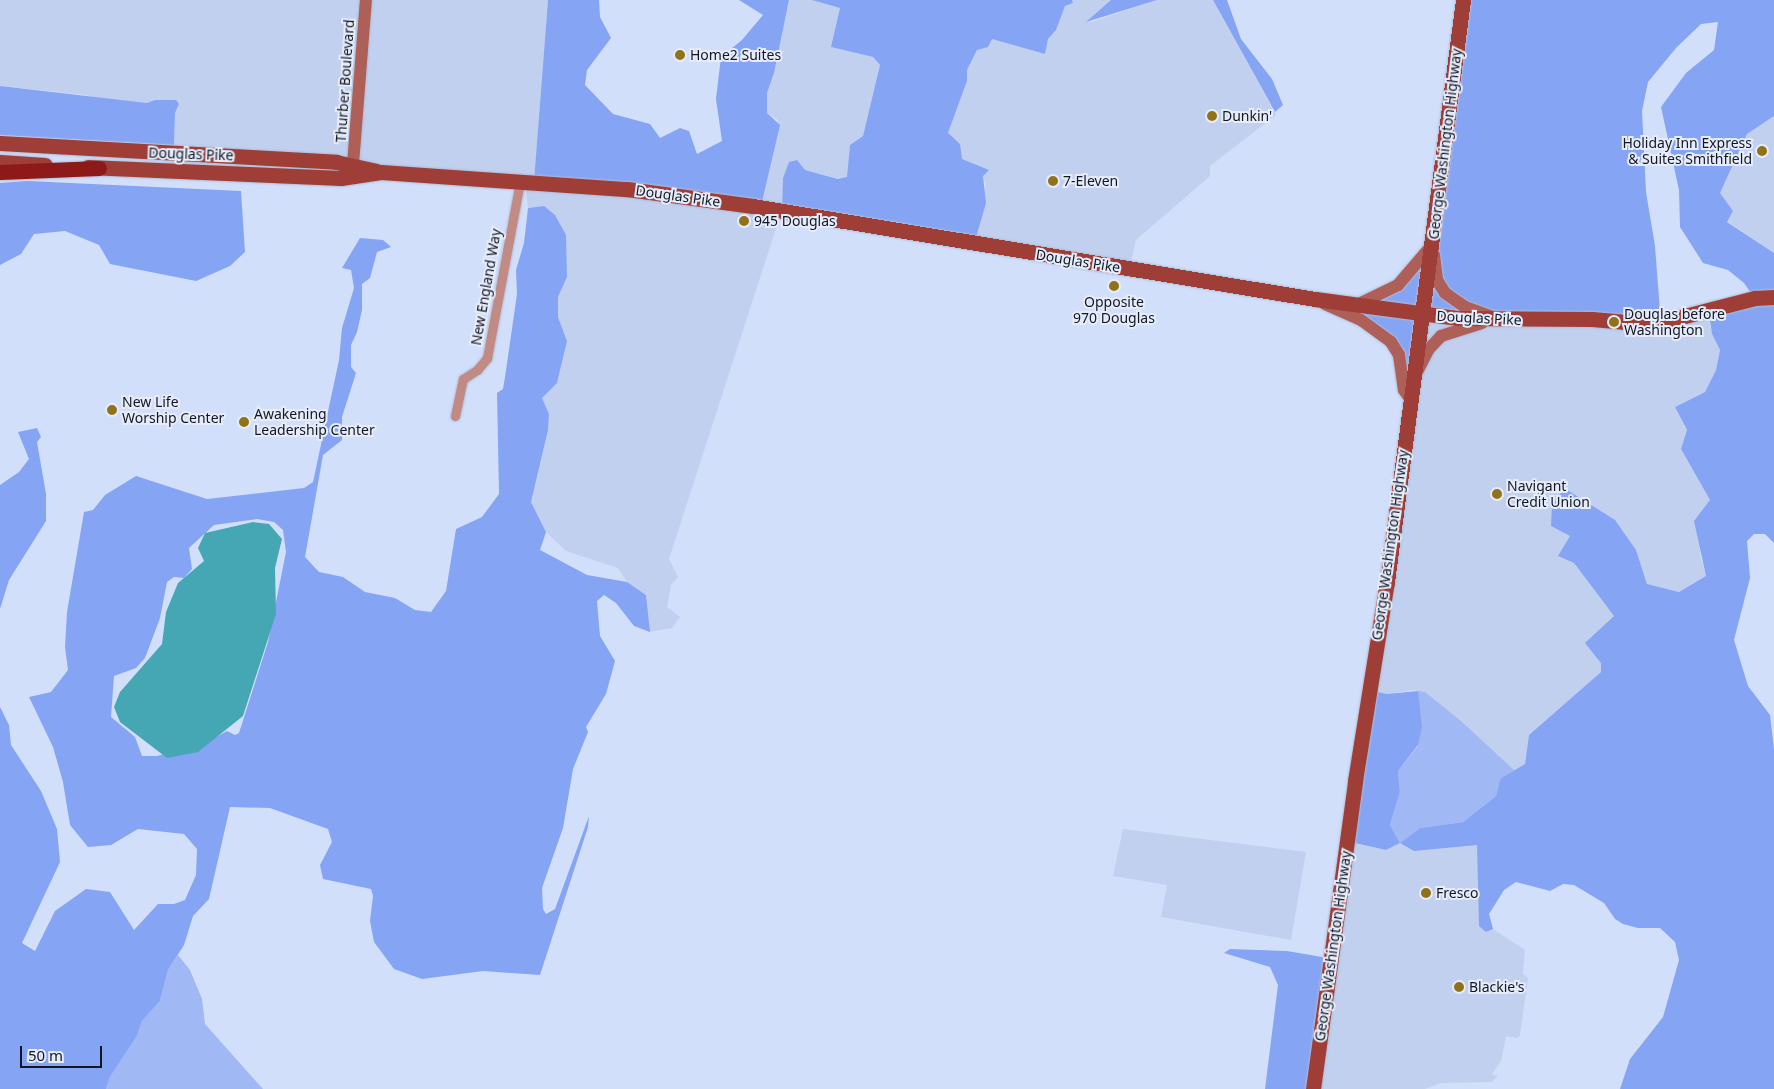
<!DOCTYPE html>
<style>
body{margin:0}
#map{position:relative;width:1774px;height:1089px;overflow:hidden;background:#d2dffb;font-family:"Noto Sans",sans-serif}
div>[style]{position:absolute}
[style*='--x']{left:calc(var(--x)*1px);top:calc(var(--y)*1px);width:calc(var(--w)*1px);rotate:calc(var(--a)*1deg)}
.built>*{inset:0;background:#c2d0f0}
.green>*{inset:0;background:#a0b9f4}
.forest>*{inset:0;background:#85a4f4}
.water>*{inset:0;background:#46a7b4}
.roads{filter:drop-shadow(0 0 1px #afbbd4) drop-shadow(0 0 1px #afbbd4)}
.street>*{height:9px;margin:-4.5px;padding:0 4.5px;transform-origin:4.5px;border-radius:4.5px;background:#c18a83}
.secondary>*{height:12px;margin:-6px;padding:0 6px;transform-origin:6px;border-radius:6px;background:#ae5f57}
.primary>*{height:15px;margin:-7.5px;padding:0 7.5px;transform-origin:7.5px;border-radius:7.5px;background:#9e3e37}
.highway>*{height:15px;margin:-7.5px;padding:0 7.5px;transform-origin:7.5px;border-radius:7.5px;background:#8e1919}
.dots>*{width:14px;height:14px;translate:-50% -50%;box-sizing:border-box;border:2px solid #e6ecfa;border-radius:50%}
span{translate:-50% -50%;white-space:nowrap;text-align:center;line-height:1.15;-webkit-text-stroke:4px #e6ecfa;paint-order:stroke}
.poi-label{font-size:14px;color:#121723}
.left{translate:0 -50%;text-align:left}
.right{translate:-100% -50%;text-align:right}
.street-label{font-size:14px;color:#121723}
.scale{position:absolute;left:20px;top:1046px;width:82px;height:22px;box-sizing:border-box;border:2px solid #121723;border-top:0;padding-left:6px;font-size:15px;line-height:18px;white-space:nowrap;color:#121723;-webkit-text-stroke:4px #e6ecfa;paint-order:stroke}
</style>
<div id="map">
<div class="built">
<i style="clip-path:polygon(0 0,548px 0,534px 181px,761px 206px,778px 120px,767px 113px,767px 93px,774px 73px,789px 0,812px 0,840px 8px,832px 47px,873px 57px,880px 65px,863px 136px,850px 145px,848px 177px,844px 180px,805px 170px,797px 160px,789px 163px,783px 178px,782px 210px,669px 559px,678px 577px,671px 585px,667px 607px,680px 617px,672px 628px,649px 632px,646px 595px,627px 582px,618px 568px,566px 551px,546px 532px,531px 502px,548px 430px,549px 414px,542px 398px,557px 383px,567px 341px,558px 317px,558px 297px,567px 277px,544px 206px,528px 208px,525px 184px,174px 148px,175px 113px,179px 104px,155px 100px,147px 103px,96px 99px,86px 95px,0 86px)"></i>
<i style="clip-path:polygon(1072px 0,1111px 0,1088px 23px,1157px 0,1213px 0,1276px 115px,1210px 166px,1210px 176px,1136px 240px,1129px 269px,975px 241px,986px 185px,983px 176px,962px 160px,948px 133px,967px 81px,967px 70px,977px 50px,992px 39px,999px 40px,1045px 54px,1048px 39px,1056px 30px,1065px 6px,1073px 3px)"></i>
<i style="clip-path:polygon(1774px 116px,1774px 253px,1727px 221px,1720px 193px,1747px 134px)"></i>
<i style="clip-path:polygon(1706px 306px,1712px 334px,1720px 350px,1716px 370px,1705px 392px,1675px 407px,1687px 431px,1681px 449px,1710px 500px,1700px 554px,1706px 576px,1679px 592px,1647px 584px,1636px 550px,1551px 526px,1570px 536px,1567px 546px,1574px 563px,1614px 616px,1601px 672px,1529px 735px,1525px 764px,1515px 771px,1425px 692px,1414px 690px,1387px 694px,1367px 690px,1419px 315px,1658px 313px)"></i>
<i style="clip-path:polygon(1123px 829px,1306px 852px,1291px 940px,1161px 917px,1167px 885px,1113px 876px)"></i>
<i style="clip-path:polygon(1346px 841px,1386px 850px,1400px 843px,1477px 845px,1486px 932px,1493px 929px,1525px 950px,1523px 974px,1528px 978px,1520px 1035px,1517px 1038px,1506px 1036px,1501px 1061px,1492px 1074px,1498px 1076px,1492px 1082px,1441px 1083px,1425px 1089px,1311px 1089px)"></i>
</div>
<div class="green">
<i style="clip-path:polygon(1413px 690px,1425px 692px,1461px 721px,1515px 771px,1500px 779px,1496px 796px,1463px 822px,1420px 828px,1400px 843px,1390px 825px,1400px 792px,1398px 771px,1418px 746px,1418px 691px)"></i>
<i style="clip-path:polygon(178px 955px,190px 970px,202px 999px,205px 1024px,263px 1089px,106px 1089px,110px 1077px,137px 1036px,142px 1021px,160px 1001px,168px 970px)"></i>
</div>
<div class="forest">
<i style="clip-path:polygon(548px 0,599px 0,600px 17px,611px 38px,587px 70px,585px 85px,613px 114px,650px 124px,660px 138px,680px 128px,689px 131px,697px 154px,722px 141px,716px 99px,721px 57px,742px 40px,763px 15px,739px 0,789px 0,774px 73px,767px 93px,767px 113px,780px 125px,761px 206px,534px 181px)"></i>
<i style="clip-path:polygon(812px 0,1072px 0,1073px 3px,1065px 6px,1056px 30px,1048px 39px,1045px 54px,992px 39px,988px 47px,977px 50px,967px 70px,967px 81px,948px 133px,960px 144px,962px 159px,989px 170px,983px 176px,986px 203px,975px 241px,782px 206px,783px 178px,789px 162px,797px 160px,805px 170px,838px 179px,847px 177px,850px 145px,863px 136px,880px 65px,873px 57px,831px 47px,840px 8px)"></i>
<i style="clip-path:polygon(1111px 0,1157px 0,1086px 22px)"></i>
<i style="clip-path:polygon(1213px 0,1227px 0,1241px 39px,1272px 79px,1283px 105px,1275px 112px)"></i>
<i style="clip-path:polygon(1462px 0,1774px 0,1774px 116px,1747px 134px,1720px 193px,1733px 211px,1727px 222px,1774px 253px,1774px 543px,1765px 534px,1754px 534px,1747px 541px,1750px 578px,1734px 640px,1748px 686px,1770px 715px,1774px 749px,1774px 1089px,1620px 1089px,1630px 1059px,1663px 1017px,1679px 960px,1675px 942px,1660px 928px,1638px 928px,1623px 924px,1615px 919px,1604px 903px,1574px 885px,1563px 884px,1550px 891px,1516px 882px,1504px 890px,1489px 914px,1493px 929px,1486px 932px,1479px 926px,1477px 845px,1414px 851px,1400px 843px,1386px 850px,1346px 841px,1367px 690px,1387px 694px,1418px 691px,1422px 727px,1418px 745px,1398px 771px,1400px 792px,1390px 825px,1400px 843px,1420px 828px,1463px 822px,1496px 796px,1500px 779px,1525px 764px,1529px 735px,1601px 672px,1601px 663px,1585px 643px,1614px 616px,1574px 563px,1558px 556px,1570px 536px,1551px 526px,1552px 506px,1564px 488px,1615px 520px,1636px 550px,1647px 584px,1679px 592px,1706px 576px,1694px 521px,1710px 500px,1681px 449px,1687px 430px,1675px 407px,1705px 392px,1716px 370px,1720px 350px,1712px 334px,1708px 307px,1753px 296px,1744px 283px,1728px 270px,1703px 263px,1680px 227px,1679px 190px,1661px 107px,1686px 73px,1714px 50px,1718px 22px,1701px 24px,1676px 48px,1648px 82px,1642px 111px,1646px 192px,1655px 246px,1660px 311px,1626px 317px,1420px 315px,1411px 378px,1398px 348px,1341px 311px,1388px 293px,1428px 242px)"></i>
<i style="clip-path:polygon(0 86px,147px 103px,155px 100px,176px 100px,179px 104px,175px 113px,174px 145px,0 135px)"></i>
<i style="clip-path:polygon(28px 181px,241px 191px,245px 252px,230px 266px,196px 281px,110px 264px,99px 245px,65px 231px,34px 234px,21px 254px,0 265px,0 183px)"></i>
<i style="clip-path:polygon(evenodd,544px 206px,555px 215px,566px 235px,567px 277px,558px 297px,558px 317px,567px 341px,557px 383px,542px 398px,549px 414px,548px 430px,531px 502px,546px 532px,540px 550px,587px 575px,627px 582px,646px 595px,650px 632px,634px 626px,616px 603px,604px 595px,597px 601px,600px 636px,615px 661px,606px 694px,586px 727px,588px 732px,573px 769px,563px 828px,542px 888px,543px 909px,546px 914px,555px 909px,589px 816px,588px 827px,540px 975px,483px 971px,422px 979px,394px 969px,374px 942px,370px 921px,373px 896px,371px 889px,323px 879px,320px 865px,332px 842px,328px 829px,270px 808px,230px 807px,209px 899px,193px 916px,184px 945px,168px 970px,160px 1001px,142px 1021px,137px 1036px,110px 1077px,106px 1089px,0 1089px,0 707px,9px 725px,11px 745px,41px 791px,57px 829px,60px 862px,22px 943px,35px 951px,55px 911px,86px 889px,110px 892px,134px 930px,158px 904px,174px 904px,185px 900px,196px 875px,197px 849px,184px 834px,138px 829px,111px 845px,88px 847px,70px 825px,63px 782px,53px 747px,29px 697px,51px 692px,68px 670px,65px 647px,67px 612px,84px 512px,93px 510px,105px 495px,136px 476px,207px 499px,304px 488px,313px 482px,339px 360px,342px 328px,354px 288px,351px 270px,342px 268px,360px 238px,383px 240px,391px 247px,377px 252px,370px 278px,362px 284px,362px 310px,357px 332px,351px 345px,351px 367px,356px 373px,342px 417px,342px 440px,323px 455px,305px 557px,319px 572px,343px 577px,365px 592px,395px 598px,415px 610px,431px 612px,446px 591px,456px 529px,482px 517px,499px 494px,497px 393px,503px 389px,505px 377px,517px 294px,516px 270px,524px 243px,528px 208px,544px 206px,257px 519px,274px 522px,283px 530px,286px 552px,268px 642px,239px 733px,235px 735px,227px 731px,207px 742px,157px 756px,142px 756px,135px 737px,111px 717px,114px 676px,136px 668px,145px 658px,160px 618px,167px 582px,174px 577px,184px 578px,192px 569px,189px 548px,214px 525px,257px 519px)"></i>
<i style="clip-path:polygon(37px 428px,41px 437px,37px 442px,46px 494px,46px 521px,9px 580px,0 609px,0 485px,19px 472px,29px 459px,18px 432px)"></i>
<i style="clip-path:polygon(1230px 949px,1287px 951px,1328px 958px,1311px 1089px,1265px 1089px,1278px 985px,1270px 967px,1224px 953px)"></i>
</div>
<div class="water">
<i style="clip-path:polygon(253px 522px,269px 524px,282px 539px,275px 568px,276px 614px,243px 716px,198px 752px,167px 758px,120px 722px,114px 707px,120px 692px,162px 644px,166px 612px,178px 583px,204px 561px,198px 548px,205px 533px)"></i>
</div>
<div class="roads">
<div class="street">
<i style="--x:455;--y:416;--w:38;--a:-78"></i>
<i style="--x:463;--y:379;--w:17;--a:-33"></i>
<i style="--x:477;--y:370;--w:16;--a:-50"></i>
<i style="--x:487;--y:358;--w:180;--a:-79.4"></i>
</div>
<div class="secondary">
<i style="--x:353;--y:164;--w:165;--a:-85.5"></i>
<i style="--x:1434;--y:255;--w:25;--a:83"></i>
<i style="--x:1437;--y:280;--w:15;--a:58"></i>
<i style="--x:1445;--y:293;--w:24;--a:35"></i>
<i style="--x:1465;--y:307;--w:30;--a:20"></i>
<i style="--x:1325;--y:304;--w:39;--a:24"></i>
<i style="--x:1361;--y:320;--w:37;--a:36"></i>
<i style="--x:1391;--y:342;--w:15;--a:58"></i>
<i style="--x:1399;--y:355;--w:35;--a:82"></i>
<i style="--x:1404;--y:390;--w:12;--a:55"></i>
<i style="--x:1357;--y:305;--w:46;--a:-26"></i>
<i style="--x:1398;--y:285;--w:54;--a:-49.5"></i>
<i style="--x:1417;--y:372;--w:25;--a:-63"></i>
<i style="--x:1428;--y:350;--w:19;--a:-47"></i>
<i style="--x:1441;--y:336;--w:43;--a:-17.6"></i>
</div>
<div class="primary">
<i style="--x:0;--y:143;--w:337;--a:3.2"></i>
<i style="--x:336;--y:162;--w:42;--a:12.4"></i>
<i style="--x:0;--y:162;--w:45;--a:3.8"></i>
<i style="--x:88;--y:167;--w:253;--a:2.5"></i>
<i style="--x:341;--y:178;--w:40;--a:-8.5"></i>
<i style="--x:381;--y:172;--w:247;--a:4"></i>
<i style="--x:627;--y:189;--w:127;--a:7.7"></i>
<i style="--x:753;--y:206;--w:570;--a:9.4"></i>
<i style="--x:1315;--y:299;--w:143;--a:7.6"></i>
<i style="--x:1457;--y:318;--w:135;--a:0.4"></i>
<i style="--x:1592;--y:319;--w:32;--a:5"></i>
<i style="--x:1624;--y:322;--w:49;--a:-3.5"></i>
<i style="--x:1673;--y:319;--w:85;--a:-14.4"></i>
<i style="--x:1755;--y:298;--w:19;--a:-3"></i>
<i style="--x:1313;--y:1089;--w:311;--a:-82.2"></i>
<i style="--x:1355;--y:781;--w:202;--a:-80.9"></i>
<i style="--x:1387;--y:582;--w:587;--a:-82.56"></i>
</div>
<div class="highway">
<i style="--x:0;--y:172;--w:99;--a:-2.3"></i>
</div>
</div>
<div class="dots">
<i style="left:680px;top:55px;background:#927219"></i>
<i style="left:1212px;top:116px;background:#927219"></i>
<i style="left:1762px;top:151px;background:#927219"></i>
<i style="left:1053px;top:181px;background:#927219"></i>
<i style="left:744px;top:221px;background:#927219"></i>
<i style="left:1114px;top:286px;background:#927219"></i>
<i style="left:1614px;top:322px;background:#927219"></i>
<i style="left:112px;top:410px;background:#927219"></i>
<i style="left:244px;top:422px;background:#927219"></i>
<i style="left:1497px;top:494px;background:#927219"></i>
<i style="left:1426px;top:893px;background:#927219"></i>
<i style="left:1459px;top:987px;background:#927219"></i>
</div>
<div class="poi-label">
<span class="left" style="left:690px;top:55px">Home2 Suites</span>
<span class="left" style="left:1222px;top:116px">Dunkin'</span>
<span class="right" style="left:1752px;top:151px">Holiday Inn Express<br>&amp; Suites Smithfield</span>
<span class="left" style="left:1063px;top:181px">7-Eleven</span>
<span class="left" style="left:754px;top:221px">945 Douglas</span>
<span style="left:1114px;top:310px">Opposite<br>970 Douglas</span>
<span class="left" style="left:1624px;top:322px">Douglas before<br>Washington</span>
<span class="left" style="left:122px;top:410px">New Life<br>Worship Center</span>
<span class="left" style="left:254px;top:422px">Awakening<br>Leadership Center</span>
<span class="left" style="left:1507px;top:494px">Navigant<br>Credit Union</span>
<span class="left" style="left:1436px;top:893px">Fresco</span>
<span class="left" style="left:1469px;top:987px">Blackie's</span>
</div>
<div class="street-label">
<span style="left:345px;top:81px;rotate:-86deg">Thurber Boulevard</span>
<span style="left:1445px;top:144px;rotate:-83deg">George Washington Highway</span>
<span style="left:191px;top:154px;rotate:2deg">Douglas Pike</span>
<span style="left:678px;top:196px;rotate:8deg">Douglas Pike</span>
<span style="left:1078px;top:261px;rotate:9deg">Douglas Pike</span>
<span style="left:486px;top:287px;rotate:-80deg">New England Way</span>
<span style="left:1479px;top:318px;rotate:3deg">Douglas Pike</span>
<span style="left:1390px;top:545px;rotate:-82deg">George Washington Highway</span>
<span style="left:1333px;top:946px;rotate:-82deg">George Washington Highway</span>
</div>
<div class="scale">50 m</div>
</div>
